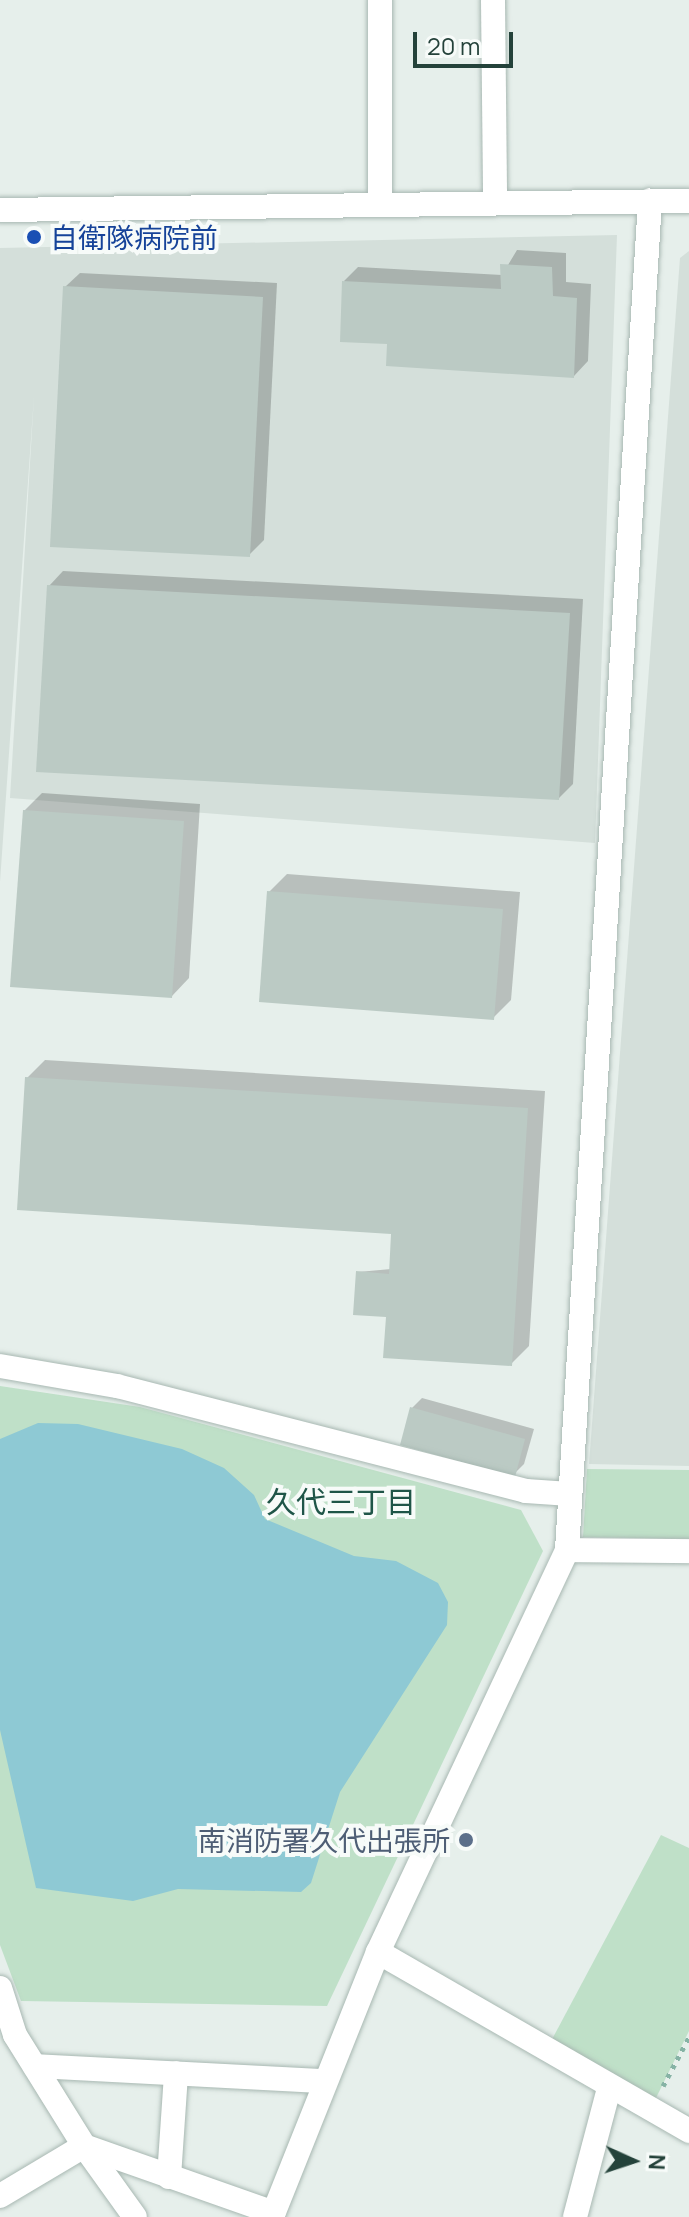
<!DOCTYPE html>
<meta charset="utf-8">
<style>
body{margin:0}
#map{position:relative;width:689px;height:2217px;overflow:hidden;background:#e6efeb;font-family:Manrope,"Noto Sans JP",sans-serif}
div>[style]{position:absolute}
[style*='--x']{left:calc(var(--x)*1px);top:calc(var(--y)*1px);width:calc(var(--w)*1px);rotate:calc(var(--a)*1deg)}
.built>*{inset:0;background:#d4dfda}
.green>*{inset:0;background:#bfe0c8}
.water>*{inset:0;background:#8ec9d4}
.shadow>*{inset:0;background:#0003}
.building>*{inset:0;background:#bbcac4}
.path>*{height:5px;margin-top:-2.5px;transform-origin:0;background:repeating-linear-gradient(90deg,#86b3a5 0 4px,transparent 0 10px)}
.roads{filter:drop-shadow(0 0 2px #a8b8b2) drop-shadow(0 0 2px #a8b8b2)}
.minor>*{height:24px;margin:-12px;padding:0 12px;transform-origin:12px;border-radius:12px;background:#fff}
.dots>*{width:22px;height:22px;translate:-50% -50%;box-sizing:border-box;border:4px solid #f7fbf9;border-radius:50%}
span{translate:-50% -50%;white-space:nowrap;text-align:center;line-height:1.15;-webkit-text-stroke:8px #f7fbf9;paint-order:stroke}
.transit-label{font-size:28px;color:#164399}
.left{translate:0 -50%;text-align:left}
.service-label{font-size:28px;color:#4e5e75}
.right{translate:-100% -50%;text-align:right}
.neighbourhood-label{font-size:30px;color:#1f5548}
.north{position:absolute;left:593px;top:2121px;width:80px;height:80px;-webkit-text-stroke:6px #f7fbf9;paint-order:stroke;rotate:93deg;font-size:22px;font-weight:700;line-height:32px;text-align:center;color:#24423a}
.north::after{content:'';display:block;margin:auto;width:28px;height:36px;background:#24423a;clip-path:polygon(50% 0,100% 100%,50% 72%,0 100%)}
.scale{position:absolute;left:413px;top:32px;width:100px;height:36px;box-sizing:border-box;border:4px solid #24423a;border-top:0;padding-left:10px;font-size:24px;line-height:28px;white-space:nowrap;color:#24423a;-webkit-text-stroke:6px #f7fbf9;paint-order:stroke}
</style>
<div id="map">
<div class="built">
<i style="clip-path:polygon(617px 235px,595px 843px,10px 798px,34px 396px,0 882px,0 248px)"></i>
<i style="clip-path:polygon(689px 251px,689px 1466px,589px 1464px,680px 258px)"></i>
</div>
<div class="green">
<i style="clip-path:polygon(0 1386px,140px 1407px,521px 1510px,543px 1551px,327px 2006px,21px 2001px,0 1945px)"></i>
<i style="clip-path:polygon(587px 1469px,689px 1470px,689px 1539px,583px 1537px)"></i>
<i style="clip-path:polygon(661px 1835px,689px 1848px,689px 2031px,655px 2100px,549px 2045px)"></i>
</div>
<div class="water">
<i style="clip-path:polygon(38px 1423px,78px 1424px,182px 1449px,224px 1468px,254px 1495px,265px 1519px,354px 1556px,396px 1561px,438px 1583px,448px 1602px,447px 1625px,340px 1792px,311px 1883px,301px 1892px,178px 1889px,133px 1901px,36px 1888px,0 1730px,0 1439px)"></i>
</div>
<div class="shadow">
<i style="clip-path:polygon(517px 250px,566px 253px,566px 282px,591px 284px,588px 361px,574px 376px,389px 342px,344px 281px,358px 267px,502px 275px)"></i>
<i style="clip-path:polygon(80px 273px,277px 283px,264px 540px,250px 554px,65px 287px)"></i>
<i style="clip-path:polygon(63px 571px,583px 599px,573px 784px,559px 798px,49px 586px)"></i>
<i style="clip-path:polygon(42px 793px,200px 804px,189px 978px,172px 996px,24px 811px)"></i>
<i style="clip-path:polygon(287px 874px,520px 892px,511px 1000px,493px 1018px,269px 892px)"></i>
<i style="clip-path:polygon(45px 1060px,545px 1091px,529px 1346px,511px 1364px,388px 1315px,358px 1272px,391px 1269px,393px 1232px,27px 1078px)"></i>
<i style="clip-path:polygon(422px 1398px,534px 1429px,524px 1464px,514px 1474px,412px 1408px)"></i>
</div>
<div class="building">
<i style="clip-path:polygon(500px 264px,552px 267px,553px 296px,577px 298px,574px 378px,386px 366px,387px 344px,340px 342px,342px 281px,501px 289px)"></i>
<i style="clip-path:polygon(63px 286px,263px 297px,250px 557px,50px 547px)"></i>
<i style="clip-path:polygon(47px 585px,570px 613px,559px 800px,36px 772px)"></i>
<i style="clip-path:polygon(23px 810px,184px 821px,172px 998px,10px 987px)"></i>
<i style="clip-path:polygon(267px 891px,503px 909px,494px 1020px,259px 1002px)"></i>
<i style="clip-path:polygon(25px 1077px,528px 1108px,512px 1366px,383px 1358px,386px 1317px,353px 1315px,356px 1271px,389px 1274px,391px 1234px,17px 1210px)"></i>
<i style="clip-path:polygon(410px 1407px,525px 1439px,515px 1477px,400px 1445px)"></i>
</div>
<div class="path">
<i style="--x:663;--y:2086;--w:55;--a:-62"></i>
</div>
<div class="roads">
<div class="minor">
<i style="--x:493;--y:0;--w:203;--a:89.4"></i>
<i style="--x:380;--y:205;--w:205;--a:-90"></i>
<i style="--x:0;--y:210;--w:689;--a:-0.75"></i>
<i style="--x:0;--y:1366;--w:119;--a:9.7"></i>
<i style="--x:117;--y:1386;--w:422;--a:14.4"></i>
<i style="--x:526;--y:1491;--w:44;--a:3.9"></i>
<i style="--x:567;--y:1550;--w:122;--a:0.5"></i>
<i style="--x:378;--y:1952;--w:359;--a:29.9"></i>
<i style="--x:0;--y:1988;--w:49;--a:72.3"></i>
<i style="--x:15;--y:2035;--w:131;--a:58.1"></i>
<i style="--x:84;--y:2146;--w:201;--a:19.4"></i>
<i style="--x:35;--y:2066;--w:288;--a:3"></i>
<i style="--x:169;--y:2177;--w:104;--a:-86.1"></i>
<i style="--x:0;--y:2196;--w:98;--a:-30.8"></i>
<i style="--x:84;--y:2146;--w:87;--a:54.3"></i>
<i style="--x:272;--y:2217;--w:285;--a:-68.2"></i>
<i style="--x:378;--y:1952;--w:444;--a:-64.8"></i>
<i style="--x:567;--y:1550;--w:1352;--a:-86.48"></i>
<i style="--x:575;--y:2217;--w:133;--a:-75.2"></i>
</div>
</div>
<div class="dots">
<i style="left:34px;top:237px;background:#1a4fb4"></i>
<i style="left:466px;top:1840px;background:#5c6f8a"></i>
</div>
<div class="transit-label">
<span class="left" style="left:50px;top:237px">自衛隊病院前</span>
</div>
<div class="service-label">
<span class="right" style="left:450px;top:1840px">南消防署久代出張所</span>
</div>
<div class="neighbourhood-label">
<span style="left:341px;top:1502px">久代三丁目</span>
</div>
<div class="north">N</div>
<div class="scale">20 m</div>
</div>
